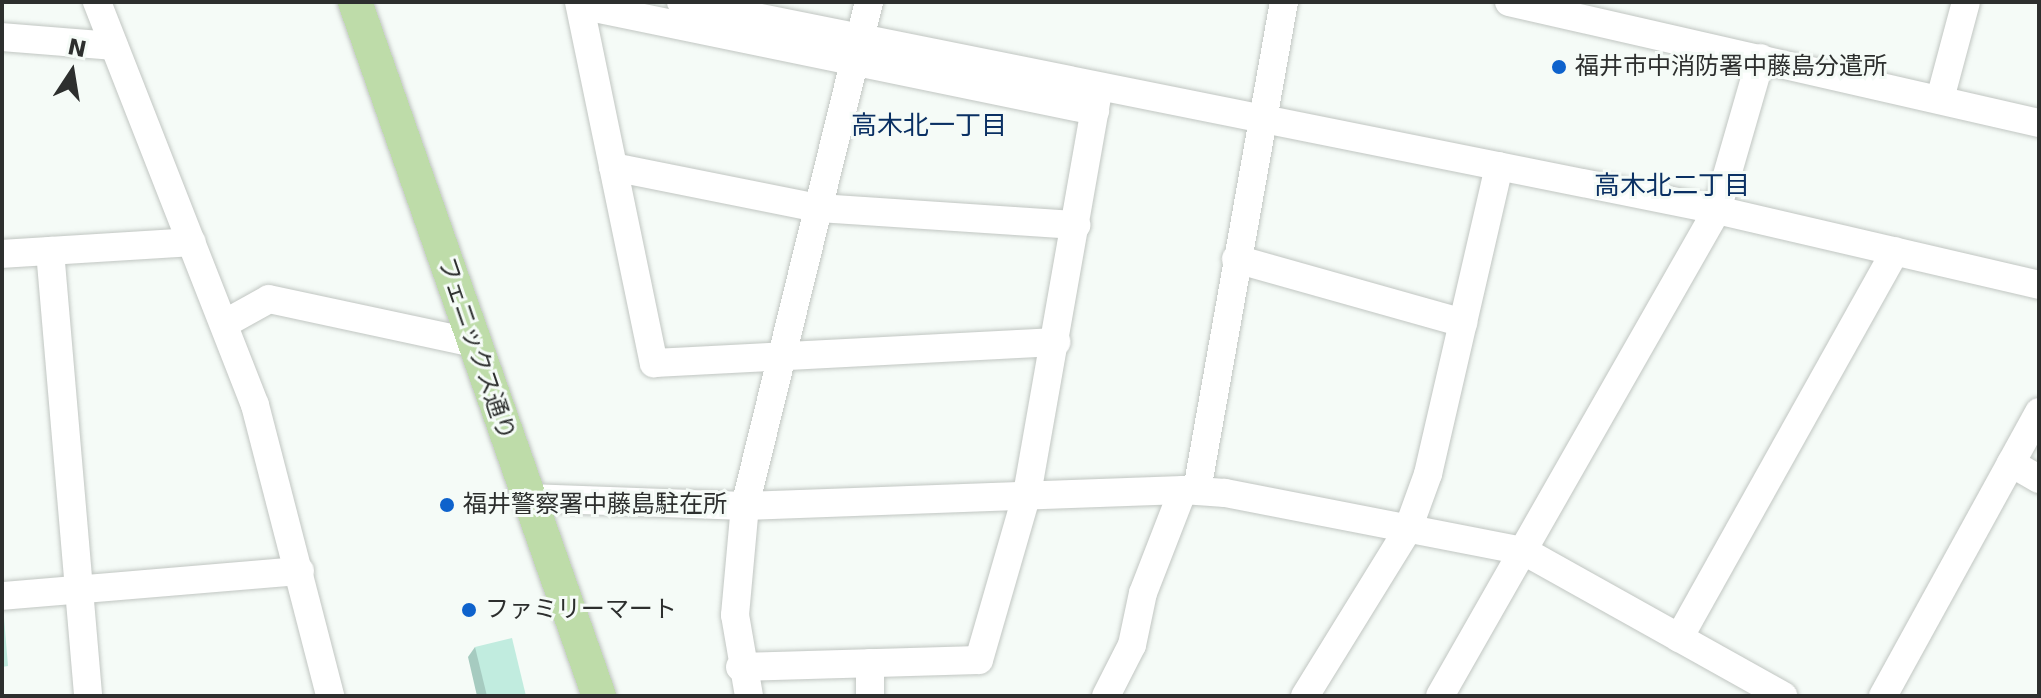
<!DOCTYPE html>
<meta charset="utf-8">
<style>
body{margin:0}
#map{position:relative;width:2041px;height:698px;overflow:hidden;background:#f5fbf7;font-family:"DejaVu Sans","Noto Sans JP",sans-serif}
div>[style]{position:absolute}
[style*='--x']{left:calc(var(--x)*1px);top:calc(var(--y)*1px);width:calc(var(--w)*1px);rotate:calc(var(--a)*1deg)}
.roads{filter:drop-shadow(0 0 2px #c1c6c2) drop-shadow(0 0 2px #c1c6c2)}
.minor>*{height:28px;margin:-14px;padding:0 14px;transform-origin:14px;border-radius:14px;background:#fff}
.major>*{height:34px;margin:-17px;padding:0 17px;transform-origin:17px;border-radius:17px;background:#bedca9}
.wall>*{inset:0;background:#a6cbc0}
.building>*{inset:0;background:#c1ecdf}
.dots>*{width:22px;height:22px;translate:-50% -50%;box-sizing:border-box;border:4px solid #f5fbf7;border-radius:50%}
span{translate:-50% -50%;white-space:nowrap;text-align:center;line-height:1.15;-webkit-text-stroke:6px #f5fbf7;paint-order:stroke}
.poi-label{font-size:24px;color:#2d2f2e}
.left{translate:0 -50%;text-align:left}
.street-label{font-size:24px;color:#2d2f2e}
.neighbourhood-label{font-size:26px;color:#0a3063}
.frame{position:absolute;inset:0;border:4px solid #2d2f2e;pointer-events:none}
.north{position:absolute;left:32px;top:32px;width:80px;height:80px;-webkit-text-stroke:6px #f5fbf7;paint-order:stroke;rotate:12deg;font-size:22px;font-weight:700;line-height:32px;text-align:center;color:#2d2f2e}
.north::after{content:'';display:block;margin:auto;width:28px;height:36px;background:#2d2f2e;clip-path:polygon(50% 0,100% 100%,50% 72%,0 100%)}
</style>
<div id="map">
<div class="roads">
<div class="minor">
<i style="--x:97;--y:2;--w:433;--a:68.6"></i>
<i style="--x:255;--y:405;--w:301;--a:75.5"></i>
<i style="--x:579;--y:2;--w:369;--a:78.3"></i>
<i style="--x:654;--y:363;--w:403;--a:-3"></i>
<i style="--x:681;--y:2;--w:1057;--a:11.35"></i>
<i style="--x:1717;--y:210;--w:331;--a:13.1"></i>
<i style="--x:1509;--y:2;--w:544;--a:12.86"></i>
<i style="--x:580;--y:5;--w:526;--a:11.63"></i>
<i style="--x:2;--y:37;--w:112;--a:4.6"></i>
<i style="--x:1940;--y:99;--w:100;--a:-75"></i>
<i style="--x:613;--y:167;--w:210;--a:11.3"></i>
<i style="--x:819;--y:208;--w:258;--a:3.8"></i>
<i style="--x:50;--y:251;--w:447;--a:85.1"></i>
<i style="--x:2;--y:254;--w:190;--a:-3.6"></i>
<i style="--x:1236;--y:259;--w:236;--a:15.7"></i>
<i style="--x:224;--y:324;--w:51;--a:-29.1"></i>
<i style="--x:269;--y:299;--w:210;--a:12.1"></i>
<i style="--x:2011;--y:463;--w:32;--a:30"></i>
<i style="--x:1197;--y:490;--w:496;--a:-79.9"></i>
<i style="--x:528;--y:498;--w:217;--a:2.1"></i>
<i style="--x:745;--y:506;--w:438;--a:-2.1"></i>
<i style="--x:1183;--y:490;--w:42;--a:4.1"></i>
<i style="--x:1225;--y:493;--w:305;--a:11"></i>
<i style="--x:1524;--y:551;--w:297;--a:29.2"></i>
<i style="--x:2;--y:596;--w:299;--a:-4.8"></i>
<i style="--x:1679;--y:638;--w:443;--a:-60.8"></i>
<i style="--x:740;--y:667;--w:239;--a:-1.7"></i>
<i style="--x:979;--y:660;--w:173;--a:-73.9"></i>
<i style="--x:1027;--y:494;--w:413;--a:-80"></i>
<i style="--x:749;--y:696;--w:82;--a:-99.8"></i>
<i style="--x:735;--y:615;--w:109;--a:-84.8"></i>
<i style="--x:745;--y:506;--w:519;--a:-76.18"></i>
<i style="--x:870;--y:696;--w:33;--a:-90"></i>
<i style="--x:1106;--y:696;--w:57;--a:-63"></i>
<i style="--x:1132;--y:645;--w:53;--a:-78.1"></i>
<i style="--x:1143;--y:593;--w:110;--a:-68.8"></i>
<i style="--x:1305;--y:696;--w:196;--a:-58.3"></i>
<i style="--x:1408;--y:529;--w:59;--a:-70"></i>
<i style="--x:1428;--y:474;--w:316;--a:-77"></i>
<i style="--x:1440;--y:696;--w:559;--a:-60.32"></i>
<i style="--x:1717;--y:210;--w:158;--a:-73.9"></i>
<i style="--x:1883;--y:696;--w:324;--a:-61.2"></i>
</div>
<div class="major">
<i style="--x:355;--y:2;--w:736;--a:70.63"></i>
</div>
</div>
<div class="wall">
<i style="clip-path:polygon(475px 647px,526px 696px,477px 696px,468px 657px)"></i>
</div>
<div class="building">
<i style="clip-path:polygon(3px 606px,8px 666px,2px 667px,2px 607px)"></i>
<i style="clip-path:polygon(512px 638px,526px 696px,487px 696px,475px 647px)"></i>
</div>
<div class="dots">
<i style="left:1559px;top:67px;background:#0e62cc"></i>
<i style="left:447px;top:505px;background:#0e62cc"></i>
<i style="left:469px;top:610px;background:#0e62cc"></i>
</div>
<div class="poi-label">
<span class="left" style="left:1575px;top:67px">福井市中消防署中藤島分遣所</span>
<span class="left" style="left:463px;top:505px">福井警察署中藤島駐在所</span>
<span class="left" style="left:485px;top:610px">ファミリーマート</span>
</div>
<div class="street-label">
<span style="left:476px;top:349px;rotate:71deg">フェニックス通り</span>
</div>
<div class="neighbourhood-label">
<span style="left:929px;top:126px">高木北一丁目</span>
<span style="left:1672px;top:186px">高木北二丁目</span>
</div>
<div class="frame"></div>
<div class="north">N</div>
</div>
